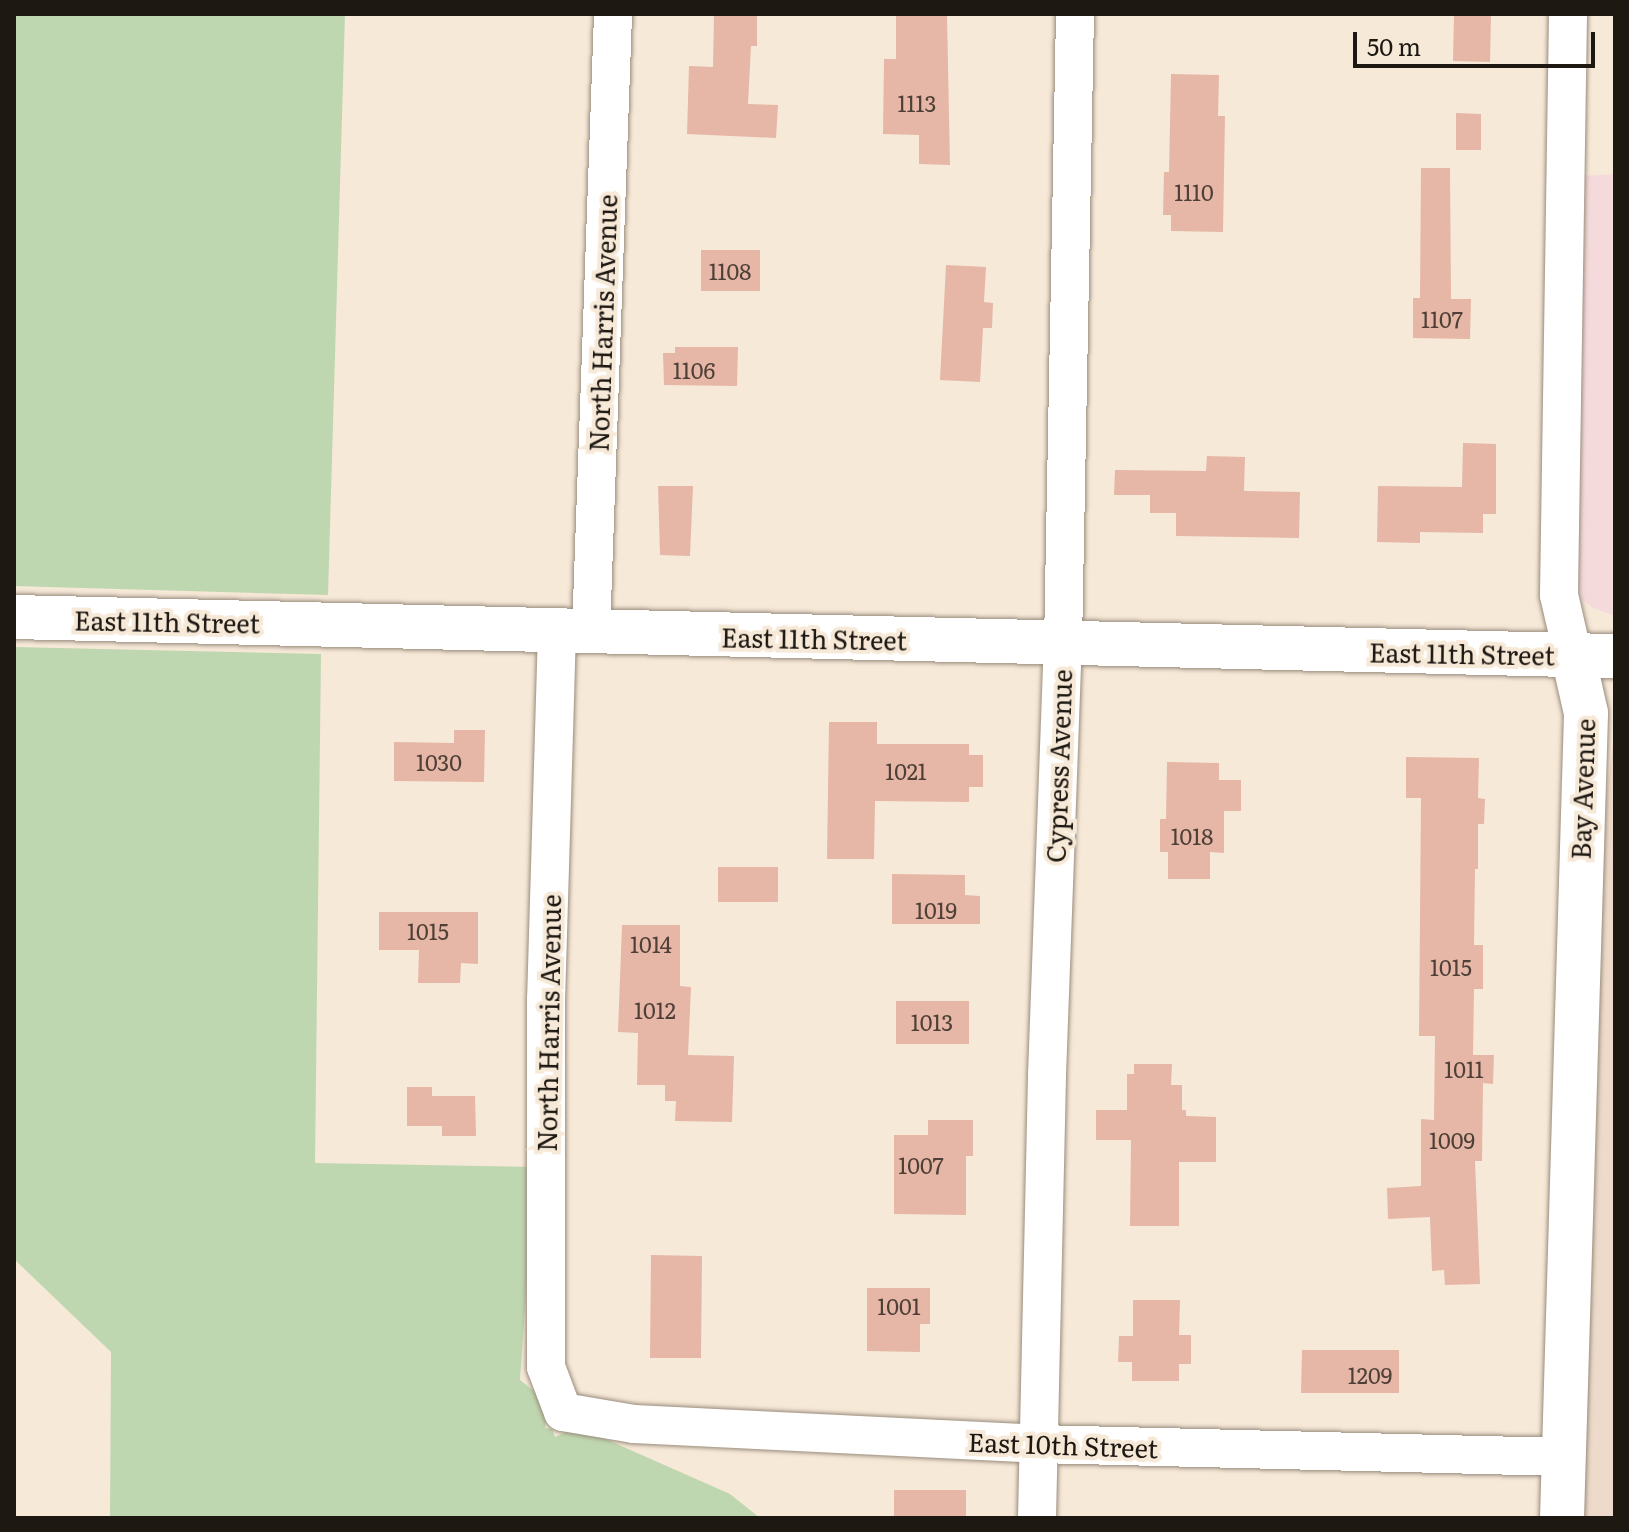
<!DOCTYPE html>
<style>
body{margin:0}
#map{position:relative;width:1629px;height:1532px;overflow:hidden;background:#f7e9d8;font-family:Literata,serif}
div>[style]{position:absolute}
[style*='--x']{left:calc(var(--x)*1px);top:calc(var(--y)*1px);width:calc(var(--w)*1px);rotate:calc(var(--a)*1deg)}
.commercial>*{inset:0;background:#f5dadc}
.education>*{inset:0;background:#eddaca}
.green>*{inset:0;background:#bfd7b0}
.building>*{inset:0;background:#e6b6a6}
.roads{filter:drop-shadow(0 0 2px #998c7c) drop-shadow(0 0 2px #998c7c)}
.street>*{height:38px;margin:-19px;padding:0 19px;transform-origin:19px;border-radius:19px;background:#fff}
.secondary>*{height:44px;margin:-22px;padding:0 22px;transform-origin:22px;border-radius:22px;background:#fff}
span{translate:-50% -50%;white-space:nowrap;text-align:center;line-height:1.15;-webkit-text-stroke:8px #f7e9d8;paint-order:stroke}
.number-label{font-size:22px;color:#4f4037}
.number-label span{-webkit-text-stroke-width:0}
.street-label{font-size:26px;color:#1d1812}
.frame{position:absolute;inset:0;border:16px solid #1d1812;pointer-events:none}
.scale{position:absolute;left:1353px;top:32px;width:242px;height:36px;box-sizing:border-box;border:4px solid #1d1812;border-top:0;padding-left:10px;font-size:24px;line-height:28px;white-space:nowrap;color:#1d1812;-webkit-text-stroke:6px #f7e9d8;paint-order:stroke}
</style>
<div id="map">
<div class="commercial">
<i style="clip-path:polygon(1615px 174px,1615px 616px,1593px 608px,1582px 599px,1575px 571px,1581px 176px)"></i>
</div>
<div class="education">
<i style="clip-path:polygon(1615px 728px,1615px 1518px,1581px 1518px,1601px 838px)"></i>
</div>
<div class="green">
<i style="clip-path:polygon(14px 14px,345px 14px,328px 595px,14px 586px)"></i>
<i style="clip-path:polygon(14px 647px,321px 654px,315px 1163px,535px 1167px,520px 1380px,539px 1395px,547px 1415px,545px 1428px,552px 1429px,555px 1437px,566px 1432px,601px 1437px,730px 1494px,760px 1518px,110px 1518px,111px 1352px,14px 1259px)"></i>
</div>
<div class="building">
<i style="clip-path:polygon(714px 14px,757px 14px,757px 46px,751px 46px,748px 104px,778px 105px,776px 138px,687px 134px,689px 66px,713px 67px)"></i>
<i style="clip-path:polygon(896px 14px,947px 15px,950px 165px,919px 164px,919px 135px,883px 134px,884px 59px,896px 59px)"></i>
<i style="clip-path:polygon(1454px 14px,1491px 14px,1490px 62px,1453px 61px)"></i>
<i style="clip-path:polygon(1171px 74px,1219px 75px,1218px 116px,1225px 116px,1223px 232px,1171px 231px,1171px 215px,1163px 215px,1164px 172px,1169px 172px)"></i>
<i style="clip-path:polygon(1456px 113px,1481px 114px,1481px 150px,1456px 150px)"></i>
<i style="clip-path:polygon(1421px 168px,1450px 168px,1451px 299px,1471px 299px,1470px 339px,1413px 338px,1413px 298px,1420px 298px)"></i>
<i style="clip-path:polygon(701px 250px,760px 250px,760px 291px,701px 291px)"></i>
<i style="clip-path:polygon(946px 265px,986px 267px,984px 302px,993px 303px,992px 328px,983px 328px,980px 382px,940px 380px)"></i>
<i style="clip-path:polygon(675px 347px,738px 347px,737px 386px,664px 385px,663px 353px,675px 353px)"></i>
<i style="clip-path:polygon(1463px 443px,1496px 444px,1496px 514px,1483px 514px,1483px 533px,1420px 532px,1420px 543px,1377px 542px,1378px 486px,1462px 487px)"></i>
<i style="clip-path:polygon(1207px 456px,1245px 457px,1244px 491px,1300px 492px,1299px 538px,1176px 536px,1176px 513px,1150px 513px,1150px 495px,1114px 495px,1115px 470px,1206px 471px)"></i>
<i style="clip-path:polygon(658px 486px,693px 486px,690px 556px,660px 555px)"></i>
<i style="clip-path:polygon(829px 722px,877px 722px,877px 744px,969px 744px,969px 755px,983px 755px,983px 787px,969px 787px,969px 802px,875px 801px,874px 859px,827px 859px)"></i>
<i style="clip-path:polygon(454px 730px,485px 730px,484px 782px,394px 781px,394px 742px,454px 743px)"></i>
<i style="clip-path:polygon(1406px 757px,1479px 758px,1478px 798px,1485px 799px,1484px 824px,1478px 824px,1478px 869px,1475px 869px,1474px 945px,1483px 945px,1483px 989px,1474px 989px,1473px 1055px,1494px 1055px,1493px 1084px,1483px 1083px,1482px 1161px,1475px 1161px,1480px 1284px,1445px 1285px,1444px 1270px,1432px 1271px,1430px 1217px,1388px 1219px,1387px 1188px,1421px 1186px,1421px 1119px,1434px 1120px,1435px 1036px,1419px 1036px,1421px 798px,1406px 798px)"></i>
<i style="clip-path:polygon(1167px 762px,1219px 763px,1219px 780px,1241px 780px,1241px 811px,1224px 811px,1224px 853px,1210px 852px,1210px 879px,1168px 879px,1168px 852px,1160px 852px,1160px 819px,1166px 819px)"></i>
<i style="clip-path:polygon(718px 867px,778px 867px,778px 902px,718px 902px)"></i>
<i style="clip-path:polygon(892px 874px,965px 875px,965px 895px,980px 896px,980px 924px,892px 924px)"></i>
<i style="clip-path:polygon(379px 912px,478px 912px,478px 964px,461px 963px,460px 983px,418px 983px,419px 950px,379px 950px)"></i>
<i style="clip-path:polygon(622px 925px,680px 925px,680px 986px,691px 987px,688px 1055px,734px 1056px,732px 1122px,675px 1121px,676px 1101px,665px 1101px,665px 1085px,637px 1085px,638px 1033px,618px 1032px)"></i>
<i style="clip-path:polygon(896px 1001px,969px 1001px,969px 1044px,896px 1044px)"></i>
<i style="clip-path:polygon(1134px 1064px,1172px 1064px,1171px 1085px,1182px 1085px,1182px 1110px,1186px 1110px,1186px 1116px,1216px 1117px,1216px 1162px,1179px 1162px,1179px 1226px,1130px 1226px,1131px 1140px,1096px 1140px,1096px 1110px,1127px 1110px,1127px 1074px,1134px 1074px)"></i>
<i style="clip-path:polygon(407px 1087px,432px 1087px,432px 1096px,475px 1096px,476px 1136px,442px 1136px,442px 1126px,407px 1126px)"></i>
<i style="clip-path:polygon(928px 1120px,973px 1120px,973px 1156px,966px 1156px,966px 1215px,894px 1214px,894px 1135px,928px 1135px)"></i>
<i style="clip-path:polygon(651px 1255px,702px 1256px,701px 1358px,650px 1358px)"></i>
<i style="clip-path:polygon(867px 1288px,930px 1288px,930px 1324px,920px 1324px,920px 1352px,867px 1351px)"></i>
<i style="clip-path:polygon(1133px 1300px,1180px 1300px,1179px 1335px,1191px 1335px,1191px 1364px,1179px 1364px,1179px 1381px,1132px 1381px,1132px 1362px,1118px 1362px,1119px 1336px,1133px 1336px)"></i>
<i style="clip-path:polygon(1302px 1350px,1399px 1350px,1399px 1393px,1301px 1393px)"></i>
<i style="clip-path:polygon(894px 1490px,966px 1490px,966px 1518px,894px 1518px)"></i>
</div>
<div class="roads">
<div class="street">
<i style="--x:1568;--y:14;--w:581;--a:90.89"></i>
<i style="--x:1559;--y:595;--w:63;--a:77.1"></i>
<i style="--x:557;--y:631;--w:368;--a:91.7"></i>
<i style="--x:546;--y:999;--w:368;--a:90"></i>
<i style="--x:546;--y:1367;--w:48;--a:69.3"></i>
<i style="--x:563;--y:1412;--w:72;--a:9.6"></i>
<i style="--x:634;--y:1424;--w:404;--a:2.8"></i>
<i style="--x:1038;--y:1444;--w:525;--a:1.42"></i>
<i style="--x:591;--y:632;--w:618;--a:-87.96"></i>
<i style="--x:1037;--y:1518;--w:443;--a:-88.7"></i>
<i style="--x:1047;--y:1075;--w:431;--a:-87.9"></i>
<i style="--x:1063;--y:644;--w:630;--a:-88.91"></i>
</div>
<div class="secondary">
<i style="--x:14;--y:617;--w:1601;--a:1.4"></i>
<i style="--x:1562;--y:1518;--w:805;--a:-88.29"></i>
<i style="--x:1586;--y:713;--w:58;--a:-102.8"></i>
</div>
</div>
<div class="number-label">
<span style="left:917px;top:103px">1113</span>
<span style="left:1194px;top:192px">1110</span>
<span style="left:730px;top:271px">1108</span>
<span style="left:1442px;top:319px">1107</span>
<span style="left:694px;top:370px">1106</span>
<span style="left:439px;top:762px">1030</span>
<span style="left:906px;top:771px">1021</span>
<span style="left:1192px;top:836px">1018</span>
<span style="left:936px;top:910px">1019</span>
<span style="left:428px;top:931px">1015</span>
<span style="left:651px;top:944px">1014</span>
<span style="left:1451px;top:967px">1015</span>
<span style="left:655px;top:1010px">1012</span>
<span style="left:932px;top:1022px">1013</span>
<span style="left:1464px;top:1069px">1011</span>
<span style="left:1452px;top:1140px">1009</span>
<span style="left:921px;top:1165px">1007</span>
<span style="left:899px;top:1306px">1001</span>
<span style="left:1370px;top:1375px">1209</span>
</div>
<div class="street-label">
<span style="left:602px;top:323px;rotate:-88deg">North Harris Avenue</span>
<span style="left:167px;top:621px;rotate:1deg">East 11th Street</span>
<span style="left:814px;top:638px;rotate:1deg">East 11th Street</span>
<span style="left:1462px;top:653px;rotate:1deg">East 11th Street</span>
<span style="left:1058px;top:766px;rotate:-88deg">Cypress Avenue</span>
<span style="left:1582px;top:789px;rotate:-88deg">Bay Avenue</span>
<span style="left:548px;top:1023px;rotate:-89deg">North Harris Avenue</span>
<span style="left:1063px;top:1444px;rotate:2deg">East 10th Street</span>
</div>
<div class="frame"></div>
<div class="scale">50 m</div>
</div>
